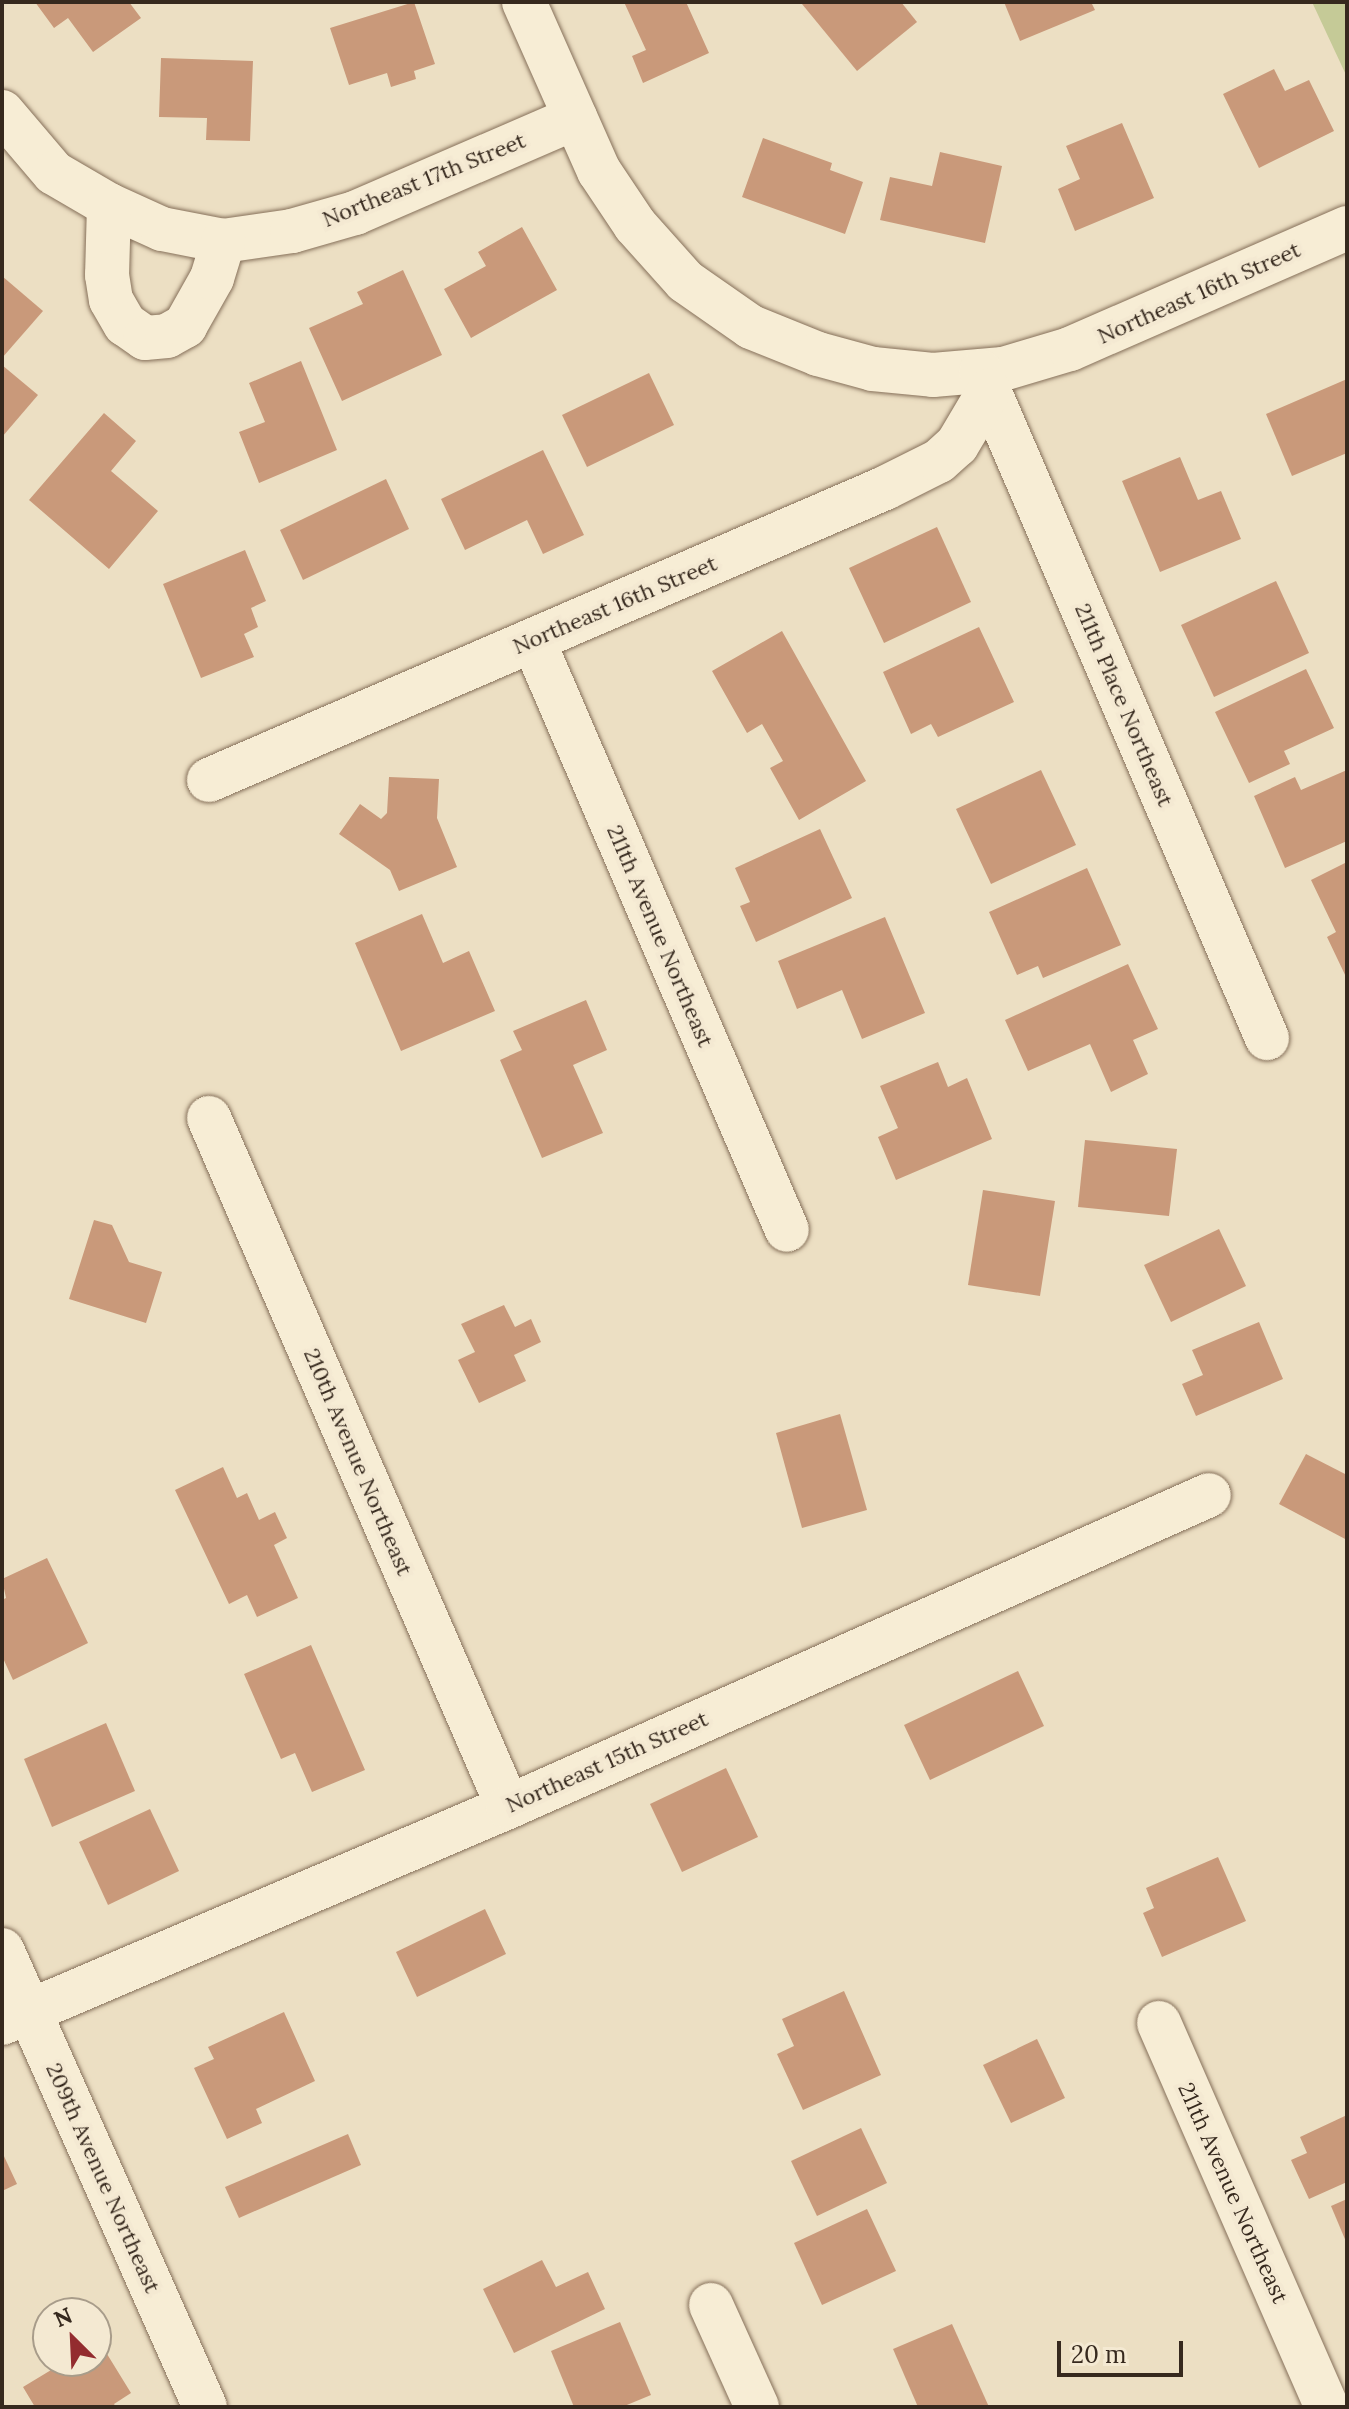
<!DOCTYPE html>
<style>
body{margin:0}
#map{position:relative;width:1349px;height:2409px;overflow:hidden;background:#ecdfc3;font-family:Lora,serif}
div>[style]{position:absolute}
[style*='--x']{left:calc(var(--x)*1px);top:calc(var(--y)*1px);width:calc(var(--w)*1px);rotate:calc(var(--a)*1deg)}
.green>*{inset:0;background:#c5ca97}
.building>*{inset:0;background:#c9997a}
.roads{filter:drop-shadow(0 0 2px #86705a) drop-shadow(0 0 2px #86705a)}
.minor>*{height:44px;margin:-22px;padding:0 22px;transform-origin:22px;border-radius:22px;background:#f7edd5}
span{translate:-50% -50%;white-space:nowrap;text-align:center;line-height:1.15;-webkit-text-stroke:8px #f4e9d2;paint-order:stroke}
.street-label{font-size:22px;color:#36291e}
.frame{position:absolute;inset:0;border:4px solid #36291e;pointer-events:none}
.north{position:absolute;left:32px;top:2297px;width:80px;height:80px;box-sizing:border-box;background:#f4e9d2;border:2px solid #a89c8a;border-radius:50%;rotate:336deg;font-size:22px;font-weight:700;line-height:32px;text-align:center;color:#36291e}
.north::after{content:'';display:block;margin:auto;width:28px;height:36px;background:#932c2f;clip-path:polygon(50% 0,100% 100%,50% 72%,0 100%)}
.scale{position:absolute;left:1057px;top:2341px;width:126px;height:36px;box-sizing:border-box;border:4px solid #36291e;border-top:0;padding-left:10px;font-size:24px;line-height:28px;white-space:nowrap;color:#36291e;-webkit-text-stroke:6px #f4e9d2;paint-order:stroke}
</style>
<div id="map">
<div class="green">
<i style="clip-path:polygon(1312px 2px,1347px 2px,1347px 77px)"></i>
</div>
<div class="building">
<i style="clip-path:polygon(35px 2px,129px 2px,141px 18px,93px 52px,68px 18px,54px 28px)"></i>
<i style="clip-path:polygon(414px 2px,435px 64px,414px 71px,416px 79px,391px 87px,387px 73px,349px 85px,330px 28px)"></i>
<i style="clip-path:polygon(624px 2px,686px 2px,709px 53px,643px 83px,632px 56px,646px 50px)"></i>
<i style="clip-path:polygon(804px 2px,901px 2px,917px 22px,857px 71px,802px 4px)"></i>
<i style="clip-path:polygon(1004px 2px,1091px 2px,1095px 10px,1020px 41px)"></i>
<i style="clip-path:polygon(161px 58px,253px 61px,250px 141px,206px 140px,207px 118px,159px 117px)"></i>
<i style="clip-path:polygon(1274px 69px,1285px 91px,1309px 80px,1334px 131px,1259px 168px,1223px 94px)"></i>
<i style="clip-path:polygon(1122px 123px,1154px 198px,1075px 231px,1058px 189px,1080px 179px,1066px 146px)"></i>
<i style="clip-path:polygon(763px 138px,832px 163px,830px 170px,863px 182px,845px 234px,742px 197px)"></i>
<i style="clip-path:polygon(940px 152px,1002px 166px,985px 243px,880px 220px,890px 177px,932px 186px)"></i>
<i style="clip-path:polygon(522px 227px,557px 290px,471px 338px,444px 289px,486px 266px,478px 252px)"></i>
<i style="clip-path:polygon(403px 270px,442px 355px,342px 401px,309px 328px,363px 304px,357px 292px)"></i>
<i style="clip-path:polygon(2px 276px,43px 311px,2px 358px)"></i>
<i style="clip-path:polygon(301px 361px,337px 450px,259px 483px,239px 432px,265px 422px,249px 383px)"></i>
<i style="clip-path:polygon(2px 365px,38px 395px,2px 437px)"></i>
<i style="clip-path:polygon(649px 373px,674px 425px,587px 467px,562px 415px)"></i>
<i style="clip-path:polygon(1347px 379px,1347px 453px,1292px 476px,1266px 414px)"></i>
<i style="clip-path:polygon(104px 413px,136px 441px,111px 471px,158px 511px,109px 569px,29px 500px)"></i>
<i style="clip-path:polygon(543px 450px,584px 535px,543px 554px,527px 520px,465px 550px,441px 499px)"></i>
<i style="clip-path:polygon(1180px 457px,1198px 500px,1221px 491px,1241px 539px,1160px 572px,1122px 481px)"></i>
<i style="clip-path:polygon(386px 479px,409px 529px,303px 580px,280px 530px)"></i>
<i style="clip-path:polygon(937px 527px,971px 602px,884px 643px,849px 568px)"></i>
<i style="clip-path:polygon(245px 550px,266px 601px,251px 608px,258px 627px,244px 634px,254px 657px,201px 678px,163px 584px)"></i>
<i style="clip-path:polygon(1276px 581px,1309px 653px,1214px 697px,1181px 625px)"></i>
<i style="clip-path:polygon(979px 627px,1014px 702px,938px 737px,931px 724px,911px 734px,883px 672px)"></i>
<i style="clip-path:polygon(782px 631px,866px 781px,799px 820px,770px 768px,783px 761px,762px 724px,747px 733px,712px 671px)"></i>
<i style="clip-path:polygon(1306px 669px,1334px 728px,1284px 751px,1290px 764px,1249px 783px,1215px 712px)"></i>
<i style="clip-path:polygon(1041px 770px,1076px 845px,991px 884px,956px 809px)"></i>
<i style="clip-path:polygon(1347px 770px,1347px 841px,1285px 868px,1254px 796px,1295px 777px,1301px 790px)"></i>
<i style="clip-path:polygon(389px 777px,439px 779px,437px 818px,457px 867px,399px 891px,390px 870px,339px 834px,360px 804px,381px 819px,387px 813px)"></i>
<i style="clip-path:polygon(820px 829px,852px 898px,756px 942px,740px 906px,750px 902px,735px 868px)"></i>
<i style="clip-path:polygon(1347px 862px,1347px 979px,1327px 937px,1336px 932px,1311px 880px)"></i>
<i style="clip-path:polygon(1087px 868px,1121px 945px,1043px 978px,1038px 966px,1017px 975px,989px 912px)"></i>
<i style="clip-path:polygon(422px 914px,443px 963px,469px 951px,495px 1011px,401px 1051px,355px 943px)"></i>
<i style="clip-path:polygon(885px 917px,925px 1013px,862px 1039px,842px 990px,797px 1009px,778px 961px)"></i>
<i style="clip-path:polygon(1128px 964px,1158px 1029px,1133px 1040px,1148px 1074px,1111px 1092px,1090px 1044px,1028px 1071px,1005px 1020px)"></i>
<i style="clip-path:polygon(586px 1000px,607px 1050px,573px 1065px,603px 1133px,542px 1158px,500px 1060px,522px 1050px,513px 1031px)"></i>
<i style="clip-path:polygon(938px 1062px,948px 1087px,967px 1078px,992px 1139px,896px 1180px,878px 1137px,898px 1128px,880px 1086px)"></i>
<i style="clip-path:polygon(1085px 1140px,1177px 1149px,1169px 1216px,1078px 1207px)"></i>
<i style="clip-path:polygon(983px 1190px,1055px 1201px,1040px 1296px,968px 1285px)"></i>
<i style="clip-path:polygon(94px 1220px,112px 1225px,129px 1262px,162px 1272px,146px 1323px,69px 1299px)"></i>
<i style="clip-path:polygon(1219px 1229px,1246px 1286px,1171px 1322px,1144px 1265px)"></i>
<i style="clip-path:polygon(504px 1305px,515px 1327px,531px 1319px,541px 1342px,514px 1355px,526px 1381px,479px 1403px,458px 1360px,475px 1352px,461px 1324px)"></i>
<i style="clip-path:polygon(1259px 1322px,1283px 1379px,1196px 1416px,1182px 1384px,1203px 1375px,1192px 1350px)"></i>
<i style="clip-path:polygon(840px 1414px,867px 1510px,802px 1528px,776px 1433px)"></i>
<i style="clip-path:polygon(1306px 1454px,1347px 1475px,1347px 1540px,1279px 1504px)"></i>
<i style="clip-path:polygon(223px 1467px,237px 1498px,247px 1493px,259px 1520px,275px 1512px,287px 1538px,274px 1545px,298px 1598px,257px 1617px,247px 1595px,229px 1604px,175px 1490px)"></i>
<i style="clip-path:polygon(47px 1558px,88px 1643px,13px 1680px,2px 1656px,2px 1600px,6px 1598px,2px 1579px)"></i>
<i style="clip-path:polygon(311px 1645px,365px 1770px,312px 1792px,295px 1753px,281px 1759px,244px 1674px)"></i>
<i style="clip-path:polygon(1018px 1671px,1044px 1726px,930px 1780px,904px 1725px)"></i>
<i style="clip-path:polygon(106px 1723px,135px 1791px,52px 1827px,24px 1759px)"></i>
<i style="clip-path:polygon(726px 1768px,758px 1837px,682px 1872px,650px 1804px)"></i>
<i style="clip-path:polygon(150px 1809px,179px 1871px,108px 1905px,79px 1842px)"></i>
<i style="clip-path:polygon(1218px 1857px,1246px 1921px,1162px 1957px,1143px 1913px,1154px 1908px,1146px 1888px)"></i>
<i style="clip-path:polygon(485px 1909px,506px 1954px,417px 1997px,396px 1952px)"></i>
<i style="clip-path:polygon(844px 1991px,881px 2075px,803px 2110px,777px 2054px,794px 2046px,782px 2019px)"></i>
<i style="clip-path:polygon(284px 2012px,315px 2081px,256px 2109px,262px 2123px,227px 2139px,194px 2068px,214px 2059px,208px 2047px)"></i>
<i style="clip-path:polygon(1037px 2039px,1065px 2098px,1011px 2123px,983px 2065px)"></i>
<i style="clip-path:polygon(1347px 2115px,1347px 2182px,1309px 2199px,1291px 2160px,1307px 2153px,1300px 2137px)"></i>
<i style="clip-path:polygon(861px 2128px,887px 2183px,817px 2216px,791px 2161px)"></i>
<i style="clip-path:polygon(348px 2134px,361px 2165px,239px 2218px,225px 2187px)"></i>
<i style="clip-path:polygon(2px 2152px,17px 2184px,2px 2191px)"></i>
<i style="clip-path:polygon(1347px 2199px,1347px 2244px,1331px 2206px)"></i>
<i style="clip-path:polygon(867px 2209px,896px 2271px,822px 2305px,794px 2243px)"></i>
<i style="clip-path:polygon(542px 2260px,556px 2287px,588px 2272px,605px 2309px,514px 2353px,483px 2289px)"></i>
<i style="clip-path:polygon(620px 2322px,651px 2395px,622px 2407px,574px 2407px,551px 2351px)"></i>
<i style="clip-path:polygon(952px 2324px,989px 2407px,918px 2407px,893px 2349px)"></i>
<i style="clip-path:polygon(99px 2341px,131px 2393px,114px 2404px,116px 2407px,35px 2407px,23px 2387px,66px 2361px,96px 2361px)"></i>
</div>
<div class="roads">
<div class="minor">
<i style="--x:524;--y:2;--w:185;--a:66.1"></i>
<i style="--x:599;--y:171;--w:65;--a:56.3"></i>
<i style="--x:635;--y:225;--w:75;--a:48.2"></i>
<i style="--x:685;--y:281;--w:80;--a:34.9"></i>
<i style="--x:751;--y:327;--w:72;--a:21.9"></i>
<i style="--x:818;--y:354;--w:57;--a:15.3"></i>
<i style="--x:873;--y:369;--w:60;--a:5.7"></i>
<i style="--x:933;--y:375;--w:70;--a:-4.9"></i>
<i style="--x:1003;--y:369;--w:70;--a:-16.6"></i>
<i style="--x:1070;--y:349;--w:302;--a:-23.6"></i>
<i style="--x:2;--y:112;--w:80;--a:49.6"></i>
<i style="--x:54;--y:173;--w:64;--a:30.2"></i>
<i style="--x:109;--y:205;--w:58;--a:24.4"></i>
<i style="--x:162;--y:229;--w:62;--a:11.1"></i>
<i style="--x:223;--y:241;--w:70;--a:-8.2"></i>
<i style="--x:292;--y:231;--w:66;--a:-15.9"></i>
<i style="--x:355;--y:213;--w:240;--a:-23.4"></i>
<i style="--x:109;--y:205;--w:70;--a:91.6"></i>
<i style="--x:107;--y:275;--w:25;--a:81"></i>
<i style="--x:111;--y:300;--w:28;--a:60"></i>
<i style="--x:125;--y:324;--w:24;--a:35"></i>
<i style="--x:145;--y:338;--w:22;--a:-5"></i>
<i style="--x:167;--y:336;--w:21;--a:-29"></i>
<i style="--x:185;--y:326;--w:55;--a:-60.6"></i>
<i style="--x:212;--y:278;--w:39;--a:-73"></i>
<i style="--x:981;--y:372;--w:725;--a:66.76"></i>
<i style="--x:533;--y:640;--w:642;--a:66.71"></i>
<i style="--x:209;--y:780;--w:736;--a:-23.36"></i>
<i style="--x:885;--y:488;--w:60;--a:-26.6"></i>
<i style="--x:939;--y:461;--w:24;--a:-42"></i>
<i style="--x:957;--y:445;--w:63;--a:-59.3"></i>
<i style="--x:209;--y:1118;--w:751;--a:66.54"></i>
<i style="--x:2;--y:1950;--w:500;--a:66.05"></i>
<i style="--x:2;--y:2023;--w:550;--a:-23.12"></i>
<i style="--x:508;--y:1807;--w:767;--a:-23.99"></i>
<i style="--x:1159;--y:2023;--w:419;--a:66.4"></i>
<i style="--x:711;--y:2305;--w:112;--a:65.7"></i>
</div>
</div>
<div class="street-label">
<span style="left:424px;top:180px;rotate:-22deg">Northeast 17th Street</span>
<span style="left:1199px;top:293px;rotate:-24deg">Northeast 16th Street</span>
<span style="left:615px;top:605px;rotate:-23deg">Northeast 16th Street</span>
<span style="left:1124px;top:705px;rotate:67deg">211th Place Northeast</span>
<span style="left:660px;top:936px;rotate:67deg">211th Avenue Northeast</span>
<span style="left:358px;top:1462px;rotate:67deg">210th Avenue Northeast</span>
<span style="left:607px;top:1762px;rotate:-24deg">Northeast 15th Street</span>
<span style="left:103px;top:2178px;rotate:66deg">209th Avenue Northeast</span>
<span style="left:1233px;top:2193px;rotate:66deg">211th Avenue Northeast</span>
</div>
<div class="frame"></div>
<div class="north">N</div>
<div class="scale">20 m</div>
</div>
